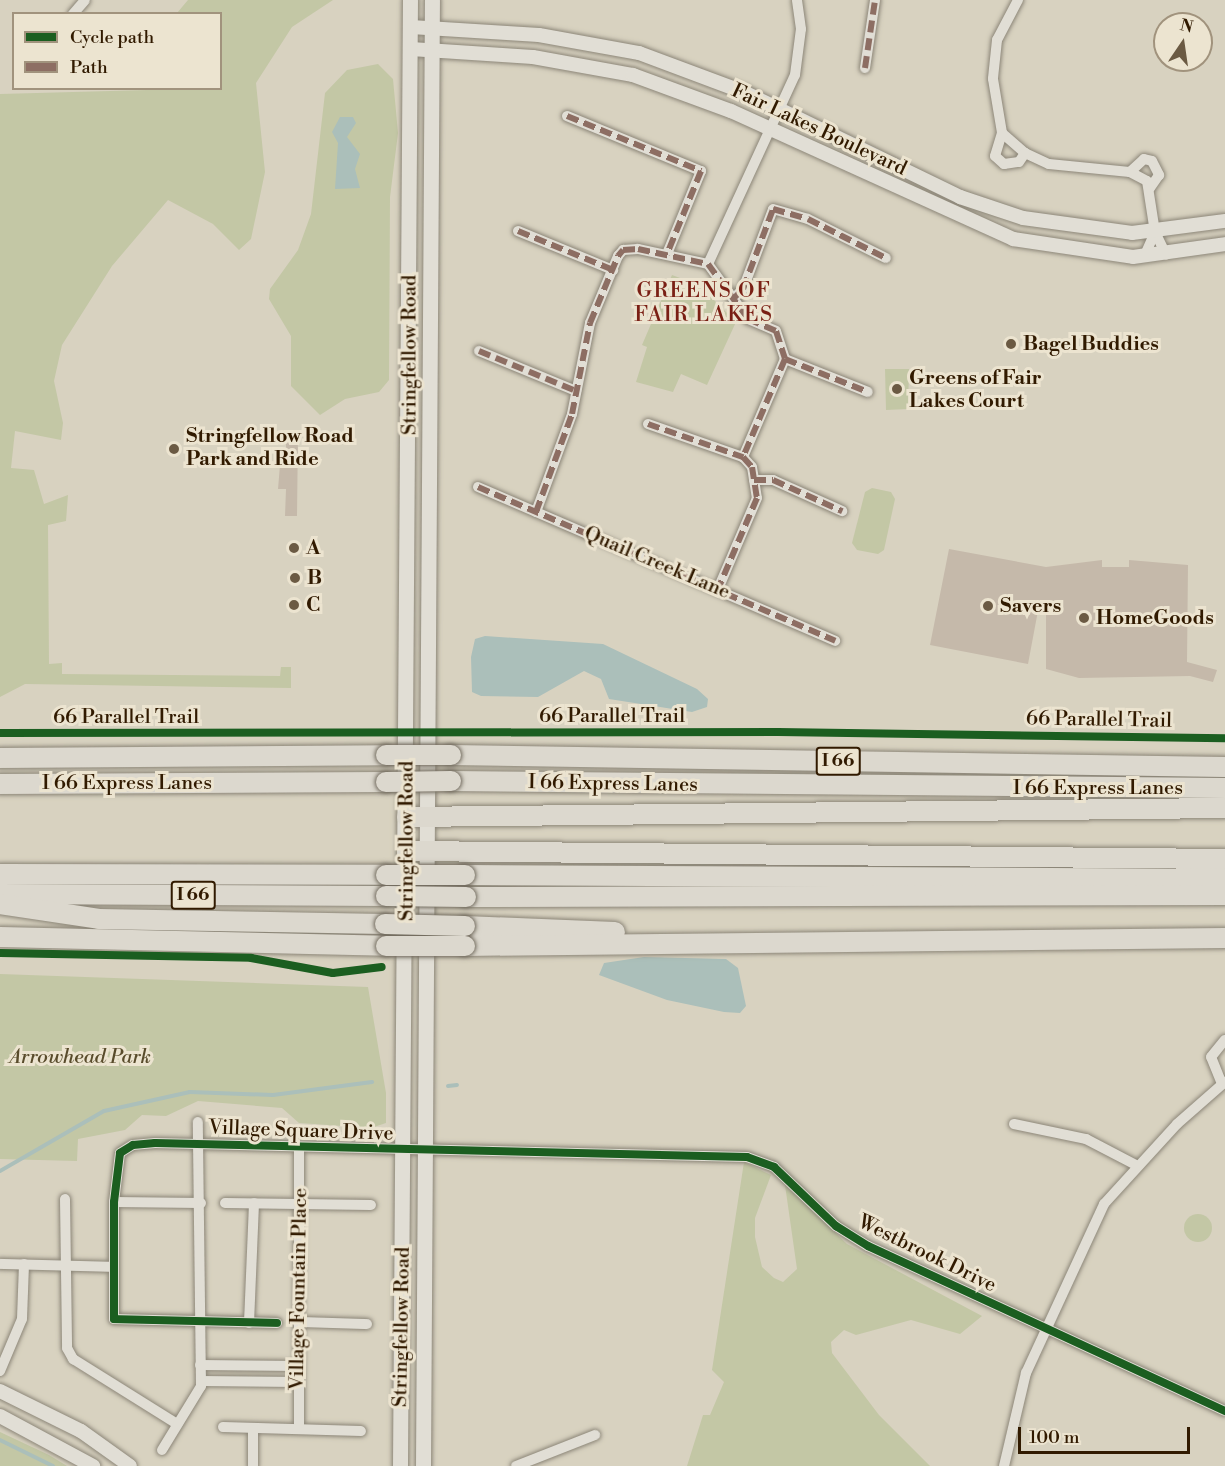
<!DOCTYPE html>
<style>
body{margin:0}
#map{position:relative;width:1225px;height:1466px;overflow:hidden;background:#d8d2c0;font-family:"Libre Bodoni",serif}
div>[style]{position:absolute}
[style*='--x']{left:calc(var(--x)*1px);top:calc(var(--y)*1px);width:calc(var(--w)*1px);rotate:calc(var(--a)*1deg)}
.green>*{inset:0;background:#c3c7a5}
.round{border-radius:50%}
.water>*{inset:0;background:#abbfba}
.stream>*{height:4px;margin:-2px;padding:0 2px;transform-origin:2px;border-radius:2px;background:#abbfba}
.building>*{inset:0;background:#c5b9aa}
.roads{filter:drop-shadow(0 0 2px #8c8678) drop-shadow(0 0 2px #8c8678)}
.minor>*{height:10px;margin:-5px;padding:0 5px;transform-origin:5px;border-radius:5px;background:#e1ded5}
.tertiary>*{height:14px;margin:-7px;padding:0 7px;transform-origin:7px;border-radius:7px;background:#e1ded5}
.secondary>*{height:15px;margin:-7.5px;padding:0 7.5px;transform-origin:7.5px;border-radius:7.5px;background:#e1ded5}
.motorway>*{height:20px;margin:-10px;padding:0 10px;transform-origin:10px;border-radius:10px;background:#dcd8ce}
.bridges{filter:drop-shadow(0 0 2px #736c5f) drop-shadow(0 0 2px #736c5f)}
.motorway-bridge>*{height:20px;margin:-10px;padding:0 10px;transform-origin:10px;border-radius:10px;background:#dcd8ce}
.quiet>*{height:6px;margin-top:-3px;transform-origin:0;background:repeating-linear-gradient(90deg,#8d6e63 0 12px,transparent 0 18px)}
.cycleway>*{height:8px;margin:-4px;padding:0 4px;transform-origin:4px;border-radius:4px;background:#1b5e20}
.dots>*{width:16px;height:16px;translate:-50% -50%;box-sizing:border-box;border:3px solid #ece4d0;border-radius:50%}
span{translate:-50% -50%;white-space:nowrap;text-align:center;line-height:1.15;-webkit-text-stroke:6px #ece4d0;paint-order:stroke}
.shield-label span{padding:2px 4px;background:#ece4d0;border:2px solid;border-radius:4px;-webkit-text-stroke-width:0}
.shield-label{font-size:18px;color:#311a00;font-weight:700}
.street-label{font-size:20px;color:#311a00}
.poi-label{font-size:20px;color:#311a00;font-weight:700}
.left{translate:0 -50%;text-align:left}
.park-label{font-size:20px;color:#584b2b;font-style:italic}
.neighbourhood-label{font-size:21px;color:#7a1f14;letter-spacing:1.5px}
.legend{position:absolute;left:12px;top:12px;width:210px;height:78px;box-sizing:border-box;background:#ece4d0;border:2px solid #a1937d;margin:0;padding:8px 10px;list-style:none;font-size:18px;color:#311a00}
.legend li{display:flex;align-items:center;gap:12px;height:30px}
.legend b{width:30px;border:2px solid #a1937d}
.north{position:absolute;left:1153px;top:12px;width:60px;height:60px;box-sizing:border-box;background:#ece4d0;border:2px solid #a1937d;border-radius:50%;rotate:13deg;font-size:16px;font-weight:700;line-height:24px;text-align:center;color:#311a00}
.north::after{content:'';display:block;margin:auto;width:21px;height:27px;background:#6b5a43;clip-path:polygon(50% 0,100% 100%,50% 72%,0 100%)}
.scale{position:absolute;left:1018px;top:1427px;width:172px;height:27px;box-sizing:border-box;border:3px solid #311a00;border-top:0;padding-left:8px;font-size:18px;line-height:21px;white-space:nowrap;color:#311a00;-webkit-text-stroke:4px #ece4d0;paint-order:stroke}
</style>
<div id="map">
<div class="green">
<i style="clip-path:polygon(188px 0,333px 0,292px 27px,256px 83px,265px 172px,251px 239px,239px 250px,213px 224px,168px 200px,112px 266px,62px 345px,54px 381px,63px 423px,61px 440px,15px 431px,11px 468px,34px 470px,44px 504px,68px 495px,66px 521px,48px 525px,49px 664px,62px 663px,62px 674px,280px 676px,281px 667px,291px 667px,291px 688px,25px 684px,0 697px,0 94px,220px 88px,220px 14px,177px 13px)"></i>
<i style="clip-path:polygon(378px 64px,393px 79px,398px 133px,390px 197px,389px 380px,379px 392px,345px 399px,320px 415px,291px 386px,291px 336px,269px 299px,270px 289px,298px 250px,311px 214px,325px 93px,347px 70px)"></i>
<i style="clip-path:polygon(672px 275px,699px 285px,736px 322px,707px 385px,681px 374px,673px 392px,636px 382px,647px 347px,642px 345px)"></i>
<i style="clip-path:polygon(885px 369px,909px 369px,908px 409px,886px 410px)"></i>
<i style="clip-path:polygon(872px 488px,891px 492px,895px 499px,884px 550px,878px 554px,857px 550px,852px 543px,865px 492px)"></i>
<i style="clip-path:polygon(0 974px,368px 987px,386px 1093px,386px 1123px,371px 1128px,299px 1123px,282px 1108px,198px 1101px,166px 1116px,142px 1115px,125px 1130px,78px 1139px,77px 1161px,0 1159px)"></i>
<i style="clip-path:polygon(744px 1162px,771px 1175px,755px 1218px,755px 1237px,762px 1267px,774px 1278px,783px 1282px,797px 1269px,785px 1185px,847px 1244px,982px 1316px,960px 1334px,911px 1320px,856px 1335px,844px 1330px,831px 1342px,832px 1353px,879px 1415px,930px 1466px,687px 1466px,703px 1415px,710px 1415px,724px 1382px,712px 1370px)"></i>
<i class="round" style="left:1184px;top:1214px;width:28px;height:28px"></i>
<i style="clip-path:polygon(0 1432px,49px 1455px,67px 1466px,0 1466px)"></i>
</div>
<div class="water">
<i style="clip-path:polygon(340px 117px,353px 117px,356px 123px,347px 137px,360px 154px,355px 169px,360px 188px,335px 189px,338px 143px,332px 132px)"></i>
<i style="clip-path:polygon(485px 636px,603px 644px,697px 689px,708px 699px,707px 707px,692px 712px,609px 699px,601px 679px,584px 671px,538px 697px,481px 696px,472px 692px,471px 657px,475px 639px)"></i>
<i style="clip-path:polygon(644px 957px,726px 959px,738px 968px,746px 1006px,740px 1013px,724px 1012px,667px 1000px,599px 975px,604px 963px)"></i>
</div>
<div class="stream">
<i style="--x:448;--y:1086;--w:9;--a:-6"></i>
<i style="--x:0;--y:1171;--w:120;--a:-30"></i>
<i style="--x:104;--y:1111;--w:88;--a:-12.5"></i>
<i style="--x:190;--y:1092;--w:83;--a:2.1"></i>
<i style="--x:273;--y:1095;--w:100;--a:-7.5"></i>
<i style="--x:0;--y:1440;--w:59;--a:26.1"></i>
</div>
<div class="building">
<i style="clip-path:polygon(286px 434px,298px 434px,297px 516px,285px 516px,286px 489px,278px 489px,280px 465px,286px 465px)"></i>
<i style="clip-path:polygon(949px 549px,1046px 567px,1102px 560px,1102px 567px,1129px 567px,1129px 560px,1188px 565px,1187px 662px,1217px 670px,1213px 682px,1190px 676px,1079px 678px,1046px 669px,1046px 601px,1040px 600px,1028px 664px,930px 645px)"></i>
</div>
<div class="roads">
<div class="minor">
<i style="--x:1018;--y:0;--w:45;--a:117.7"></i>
<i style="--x:997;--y:40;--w:39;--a:96"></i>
<i style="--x:993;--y:79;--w:55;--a:80.5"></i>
<i style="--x:1002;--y:133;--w:30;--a:41"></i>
<i style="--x:1025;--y:153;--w:26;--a:25"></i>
<i style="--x:1049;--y:164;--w:81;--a:5.6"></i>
<i style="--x:1130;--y:172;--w:19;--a:28"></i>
<i style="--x:1147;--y:181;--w:52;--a:81.1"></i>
<i style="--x:1155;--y:232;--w:25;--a:64"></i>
<i style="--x:73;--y:14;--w:18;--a:-49"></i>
<i style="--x:865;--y:68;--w:69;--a:-81.6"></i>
<i style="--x:567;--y:116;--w:145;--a:22.3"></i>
<i style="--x:701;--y:171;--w:90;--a:112.3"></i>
<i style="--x:1002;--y:133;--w:24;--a:107"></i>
<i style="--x:995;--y:156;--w:12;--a:42"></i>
<i style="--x:1004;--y:164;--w:15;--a:-8"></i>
<i style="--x:1019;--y:162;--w:11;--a:-56"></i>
<i style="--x:1130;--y:172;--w:19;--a:-43"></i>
<i style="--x:1144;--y:159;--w:8;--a:14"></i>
<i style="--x:1152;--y:161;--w:16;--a:63"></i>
<i style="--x:1159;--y:175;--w:16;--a:125"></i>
<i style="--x:518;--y:231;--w:103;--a:22.3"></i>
<i style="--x:1144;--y:257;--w:27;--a:-66"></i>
<i style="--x:708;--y:264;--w:68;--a:54"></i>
<i style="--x:748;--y:319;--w:30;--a:23"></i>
<i style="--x:776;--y:331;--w:29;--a:72"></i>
<i style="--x:785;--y:359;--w:107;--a:113.2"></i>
<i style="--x:743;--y:457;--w:13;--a:48"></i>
<i style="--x:752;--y:467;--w:31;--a:81"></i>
<i style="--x:757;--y:498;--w:99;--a:113.2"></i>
<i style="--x:708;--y:264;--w:208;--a:-65.3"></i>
<i style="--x:795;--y:75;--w:46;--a:-82.6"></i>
<i style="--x:801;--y:29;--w:29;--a:-98"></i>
<i style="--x:734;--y:298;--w:13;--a:-45"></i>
<i style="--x:743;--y:289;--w:85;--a:-69.4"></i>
<i style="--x:773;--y:209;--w:36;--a:16"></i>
<i style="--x:808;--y:219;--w:87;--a:26.6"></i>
<i style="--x:479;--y:351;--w:105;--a:22.4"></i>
<i style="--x:785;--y:359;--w:89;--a:21.7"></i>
<i style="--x:648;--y:424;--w:101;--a:19.2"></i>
<i style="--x:754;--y:480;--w:19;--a:0"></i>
<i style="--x:773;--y:480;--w:76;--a:24.2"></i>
<i style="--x:478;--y:487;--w:389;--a:23.3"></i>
<i style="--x:536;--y:512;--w:104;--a:-69.8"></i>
<i style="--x:572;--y:414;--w:93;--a:-78.8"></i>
<i style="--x:590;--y:323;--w:73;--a:-67.3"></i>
<i style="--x:618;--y:256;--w:8;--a:-50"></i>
<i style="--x:623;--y:250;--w:15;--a:-4"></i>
<i style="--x:638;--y:249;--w:72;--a:12.1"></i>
<i style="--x:1222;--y:1084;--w:29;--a:-112"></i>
<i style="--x:1211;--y:1057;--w:22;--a:-51"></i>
<i style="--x:1014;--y:1124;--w:74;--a:11.8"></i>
<i style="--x:1086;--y:1139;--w:56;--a:27.5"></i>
<i style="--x:299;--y:1148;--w:281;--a:90"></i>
<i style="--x:65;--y:1199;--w:149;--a:89.2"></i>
<i style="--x:67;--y:1348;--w:13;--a:61"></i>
<i style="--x:73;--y:1359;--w:123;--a:32"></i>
<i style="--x:114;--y:1202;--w:87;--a:0.7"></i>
<i style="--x:225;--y:1203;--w:146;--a:0.8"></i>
<i style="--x:0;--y:1264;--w:113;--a:1.5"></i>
<i style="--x:298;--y:1322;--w:69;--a:1.7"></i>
<i style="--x:249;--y:1323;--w:120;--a:-87.6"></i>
<i style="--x:277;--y:1323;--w:163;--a:-178.6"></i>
<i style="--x:114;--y:1319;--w:117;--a:-90"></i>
<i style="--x:114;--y:1202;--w:49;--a:-83"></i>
<i style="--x:120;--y:1153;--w:15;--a:-32"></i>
<i style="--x:133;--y:1145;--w:22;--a:-5"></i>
<i style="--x:155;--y:1143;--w:592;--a:1.35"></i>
<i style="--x:747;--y:1157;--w:29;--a:20"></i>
<i style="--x:774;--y:1167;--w:86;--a:43.6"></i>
<i style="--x:836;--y:1226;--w:38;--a:32"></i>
<i style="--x:868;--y:1246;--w:393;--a:24.8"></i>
<i style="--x:200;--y:1365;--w:97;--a:0.6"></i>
<i style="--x:0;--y:1371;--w:56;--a:-67.1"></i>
<i style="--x:22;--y:1319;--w:55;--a:-87.9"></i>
<i style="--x:201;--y:1381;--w:96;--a:0.6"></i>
<i style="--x:223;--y:1427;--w:138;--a:1.7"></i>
<i style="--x:253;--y:1430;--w:36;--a:90"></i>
<i style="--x:162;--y:1450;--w:75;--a:-58.6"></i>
<i style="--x:201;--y:1386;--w:264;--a:-90.7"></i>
<i style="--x:516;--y:1466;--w:85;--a:-21.4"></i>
<i style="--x:1004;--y:1466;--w:96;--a:-76.7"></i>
<i style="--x:1026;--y:1373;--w:186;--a:-65.2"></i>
<i style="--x:1104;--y:1204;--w:108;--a:-47.6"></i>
<i style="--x:1177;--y:1124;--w:64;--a:-41.2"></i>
</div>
<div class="tertiary">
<i style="--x:411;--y:27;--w:128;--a:3.6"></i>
<i style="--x:539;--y:35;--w:102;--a:10.2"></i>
<i style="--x:639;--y:53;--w:114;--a:20.5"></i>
<i style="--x:746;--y:93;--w:238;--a:25.9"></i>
<i style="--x:960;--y:197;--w:66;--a:18.4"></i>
<i style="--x:1023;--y:218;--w:110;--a:7.8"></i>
<i style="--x:1132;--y:233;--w:94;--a:-7.4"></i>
<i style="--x:411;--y:49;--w:122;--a:3.8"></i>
<i style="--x:533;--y:57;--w:102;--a:10.2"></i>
<i style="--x:633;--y:75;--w:104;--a:20.2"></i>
<i style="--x:731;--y:111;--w:310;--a:24.4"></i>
<i style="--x:1013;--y:239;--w:121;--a:8.5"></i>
<i style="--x:1133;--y:257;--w:93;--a:-8"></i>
<i style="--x:0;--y:1391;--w:90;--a:26.3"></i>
<i style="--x:81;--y:1431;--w:60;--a:35.5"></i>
<i style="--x:0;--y:1416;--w:106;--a:28.3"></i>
</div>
<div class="secondary">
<i style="--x:400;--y:1466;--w:1466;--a:-89.61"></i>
<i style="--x:423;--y:1466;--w:1466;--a:-89.65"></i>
</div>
<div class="motorway">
<i style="--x:451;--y:755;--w:774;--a:0.89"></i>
<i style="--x:0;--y:758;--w:386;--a:-0.4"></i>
<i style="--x:451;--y:781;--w:774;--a:0.52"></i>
<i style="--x:0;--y:784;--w:386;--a:-0.3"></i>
<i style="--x:407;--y:817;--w:818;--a:-0.63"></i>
<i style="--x:407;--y:851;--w:818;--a:0.56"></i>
<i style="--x:0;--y:874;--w:386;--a:0.1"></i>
<i style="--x:465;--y:875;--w:760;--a:0.3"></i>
<i style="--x:0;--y:894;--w:386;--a:0.3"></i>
<i style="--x:466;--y:897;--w:759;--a:-0.15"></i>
<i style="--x:0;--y:904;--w:100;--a:8.6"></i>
<i style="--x:99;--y:919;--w:286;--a:1"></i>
<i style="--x:465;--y:926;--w:150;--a:2.3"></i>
<i style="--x:0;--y:937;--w:386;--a:1.3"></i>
<i style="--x:465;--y:946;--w:760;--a:-0.6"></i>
</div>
</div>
<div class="bridges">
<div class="motorway-bridge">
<i style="--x:386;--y:755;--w:65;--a:0"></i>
<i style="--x:386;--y:782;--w:65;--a:-0.9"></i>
<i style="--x:386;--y:875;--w:79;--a:0"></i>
<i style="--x:386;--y:896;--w:80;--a:0.7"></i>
<i style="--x:385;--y:924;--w:80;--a:1.4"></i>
<i style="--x:386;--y:946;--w:79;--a:0"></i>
</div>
</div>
<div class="quiet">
<i style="--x:865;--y:68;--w:69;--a:-81.6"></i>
<i style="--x:567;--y:116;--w:145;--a:22.3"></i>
<i style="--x:701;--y:171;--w:90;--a:112.3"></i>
<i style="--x:518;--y:231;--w:103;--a:22.3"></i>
<i style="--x:734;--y:298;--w:13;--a:-45"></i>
<i style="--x:743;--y:289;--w:85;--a:-69.4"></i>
<i style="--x:773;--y:209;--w:36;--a:16"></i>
<i style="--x:808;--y:219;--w:87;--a:26.6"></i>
<i style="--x:479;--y:351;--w:105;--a:22.4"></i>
<i style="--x:785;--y:359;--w:89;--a:21.7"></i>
<i style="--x:648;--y:424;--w:101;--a:19.2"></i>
<i style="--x:754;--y:480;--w:19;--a:0"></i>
<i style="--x:773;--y:480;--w:76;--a:24.2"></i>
<i style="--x:478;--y:487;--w:389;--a:23.3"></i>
<i style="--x:536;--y:512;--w:104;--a:-69.8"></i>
<i style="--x:572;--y:414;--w:93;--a:-78.8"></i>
<i style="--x:590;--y:323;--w:73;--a:-67.3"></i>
<i style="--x:618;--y:256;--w:8;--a:-50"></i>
<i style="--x:623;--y:250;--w:15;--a:-4"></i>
<i style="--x:638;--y:249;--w:72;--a:12.1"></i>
<i style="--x:708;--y:264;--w:68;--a:54"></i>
<i style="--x:748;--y:319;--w:30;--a:23"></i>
<i style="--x:776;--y:331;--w:29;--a:72"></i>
<i style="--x:785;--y:359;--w:107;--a:113.2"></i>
<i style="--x:743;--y:457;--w:13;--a:48"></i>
<i style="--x:752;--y:467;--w:31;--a:81"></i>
<i style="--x:757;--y:498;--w:99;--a:113.2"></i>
</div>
<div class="cycleway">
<i style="--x:0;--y:733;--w:778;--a:-0.07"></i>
<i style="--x:778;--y:732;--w:447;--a:0.8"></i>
<i style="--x:0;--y:953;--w:251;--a:1.1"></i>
<i style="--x:251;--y:958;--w:83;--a:10.4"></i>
<i style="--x:333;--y:973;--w:49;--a:-7"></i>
<i style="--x:277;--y:1323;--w:163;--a:-178.6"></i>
<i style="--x:114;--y:1319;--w:117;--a:-90"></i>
<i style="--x:114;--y:1202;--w:49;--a:-83"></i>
<i style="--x:120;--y:1153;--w:15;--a:-32"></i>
<i style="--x:133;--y:1145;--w:22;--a:-5"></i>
<i style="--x:155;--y:1143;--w:592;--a:1.35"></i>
<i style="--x:747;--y:1157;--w:29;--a:20"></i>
<i style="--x:774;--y:1167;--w:86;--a:43.6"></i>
<i style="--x:836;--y:1226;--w:38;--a:32"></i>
<i style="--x:868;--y:1246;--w:393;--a:24.8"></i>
</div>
<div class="dots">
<i style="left:1011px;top:344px;background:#6b5a43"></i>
<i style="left:897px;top:389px;background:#6b5a43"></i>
<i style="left:174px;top:449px;background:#6b5a43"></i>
<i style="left:294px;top:548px;background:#6b5a43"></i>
<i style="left:295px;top:578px;background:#6b5a43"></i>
<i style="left:294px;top:605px;background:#6b5a43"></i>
<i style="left:988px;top:606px;background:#6b5a43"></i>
<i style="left:1084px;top:618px;background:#6b5a43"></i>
</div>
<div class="shield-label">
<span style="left:838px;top:761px">I 66</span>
<span style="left:193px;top:895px">I 66</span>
</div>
<div class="street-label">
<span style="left:819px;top:130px;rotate:25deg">Fair Lakes Boulevard</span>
<span style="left:410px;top:355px;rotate:-90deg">Stringfellow Road</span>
<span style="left:657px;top:563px;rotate:23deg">Quail Creek Lane</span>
<span style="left:612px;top:716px">66 Parallel Trail</span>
<span style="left:126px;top:717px">66 Parallel Trail</span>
<span style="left:1099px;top:720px;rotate:1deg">66 Parallel Trail</span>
<span style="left:127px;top:783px">I 66 Express Lanes</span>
<span style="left:613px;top:784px;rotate:1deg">I 66 Express Lanes</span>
<span style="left:1098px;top:788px">I 66 Express Lanes</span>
<span style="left:407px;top:841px;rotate:-90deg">Stringfellow Road</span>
<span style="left:301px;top:1131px;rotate:2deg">Village Square Drive</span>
<span style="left:927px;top:1254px;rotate:26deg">Westbrook Drive</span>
<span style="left:299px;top:1289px;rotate:-89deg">Village Fountain Place</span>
<span style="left:402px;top:1327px;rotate:-89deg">Stringfellow Road</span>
</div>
<div class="poi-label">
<span class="left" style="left:1023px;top:344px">Bagel Buddies</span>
<span class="left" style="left:909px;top:390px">Greens of Fair<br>Lakes Court</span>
<span class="left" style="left:186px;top:448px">Stringfellow Road<br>Park and Ride</span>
<span class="left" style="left:306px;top:548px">A</span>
<span class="left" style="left:307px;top:578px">B</span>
<span class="left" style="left:306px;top:605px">C</span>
<span class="left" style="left:1000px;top:606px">Savers</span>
<span class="left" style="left:1096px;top:618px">HomeGoods</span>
</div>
<div class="park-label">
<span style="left:80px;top:1057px">Arrowhead Park</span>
</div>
<div class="neighbourhood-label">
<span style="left:704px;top:303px">GREENS OF<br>FAIR LAKES</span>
</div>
<ul class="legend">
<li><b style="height:8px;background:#1b5e20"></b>Cycle path</li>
<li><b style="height:8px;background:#8d6e63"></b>Path</li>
</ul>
<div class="north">N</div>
<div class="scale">100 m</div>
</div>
